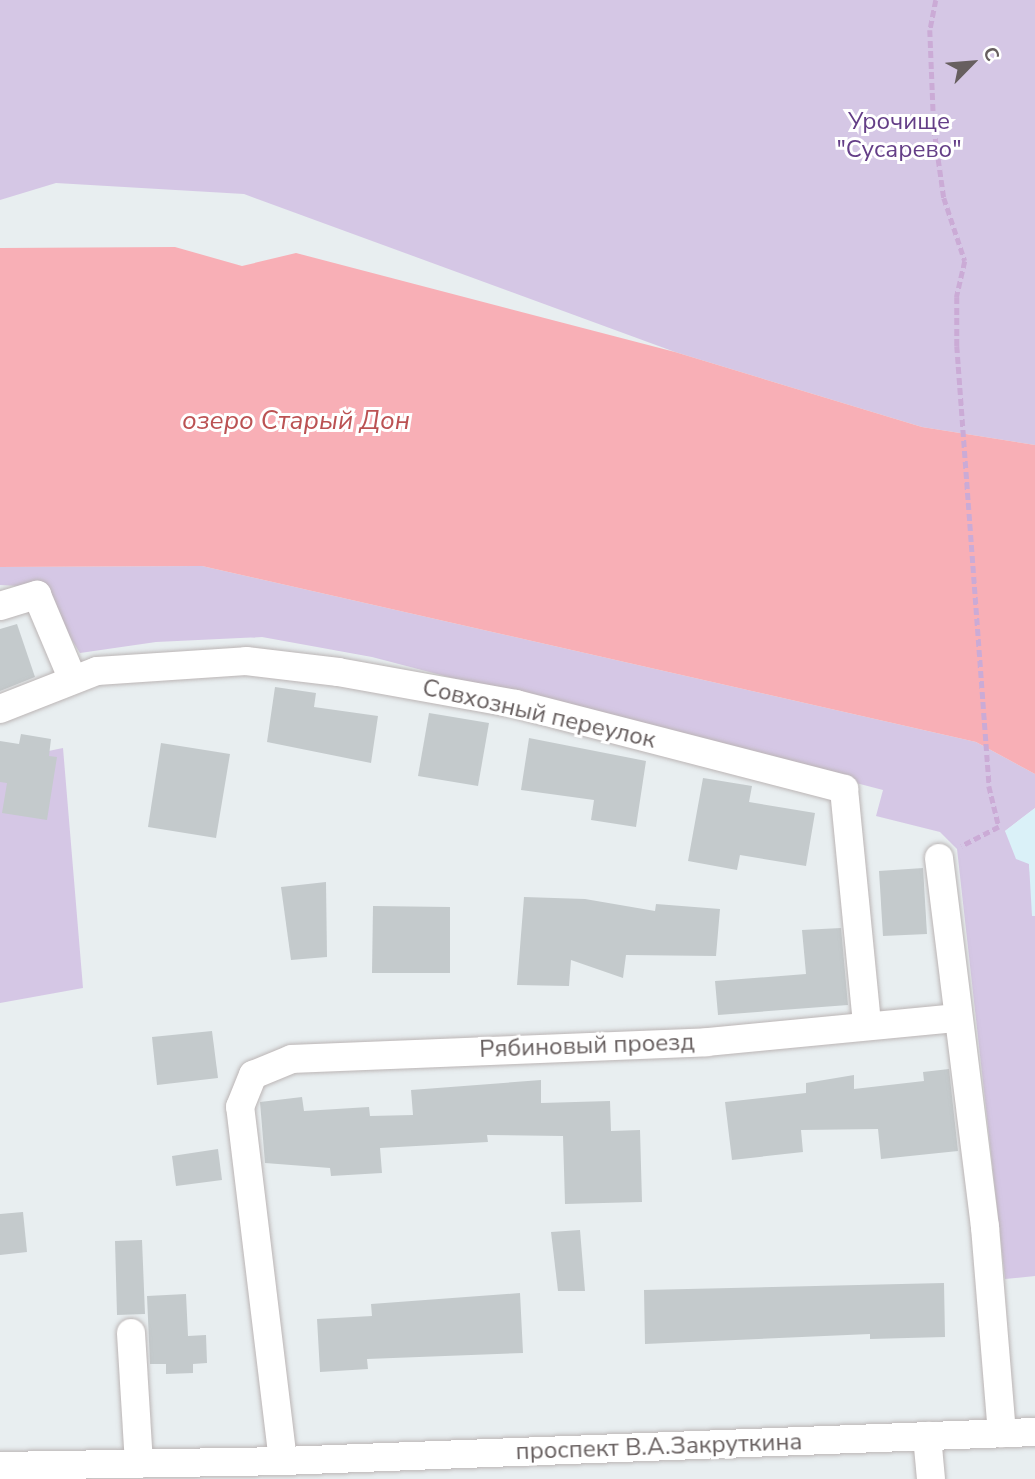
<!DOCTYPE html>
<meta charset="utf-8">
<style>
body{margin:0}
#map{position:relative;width:1035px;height:1479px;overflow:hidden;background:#e8eef0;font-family:"Nunito Sans",sans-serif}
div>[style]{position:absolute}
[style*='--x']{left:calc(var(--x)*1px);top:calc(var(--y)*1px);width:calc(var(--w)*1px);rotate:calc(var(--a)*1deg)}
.green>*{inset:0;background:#d5c7e5}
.sand>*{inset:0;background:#daf1f8}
.water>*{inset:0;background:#f8afb6}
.building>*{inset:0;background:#c4cacc}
.path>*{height:4.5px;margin-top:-2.25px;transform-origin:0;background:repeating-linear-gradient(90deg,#cbabd6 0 7px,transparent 0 10.5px)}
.roads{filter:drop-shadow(0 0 2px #bbb5b5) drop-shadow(0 0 2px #bbb5b5)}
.minor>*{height:28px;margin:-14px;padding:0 14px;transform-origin:14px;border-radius:14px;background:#fff}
span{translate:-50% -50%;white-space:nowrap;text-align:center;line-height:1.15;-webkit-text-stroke:6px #fff;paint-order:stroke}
.park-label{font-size:24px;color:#643e87}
.street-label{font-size:24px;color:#675f5f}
.water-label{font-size:26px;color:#bb5253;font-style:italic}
.north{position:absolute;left:937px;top:28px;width:70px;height:70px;-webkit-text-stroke:5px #fff;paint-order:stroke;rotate:65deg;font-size:19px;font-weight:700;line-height:28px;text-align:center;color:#675f5f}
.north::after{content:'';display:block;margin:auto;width:24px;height:32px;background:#675f5f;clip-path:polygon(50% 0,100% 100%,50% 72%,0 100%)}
</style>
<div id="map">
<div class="green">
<i style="clip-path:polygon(0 0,1035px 0,1035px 445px,922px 427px,675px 352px,244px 194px,56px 183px,0 200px)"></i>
<i style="clip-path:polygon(202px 566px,976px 742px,1035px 774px,1035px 808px,1005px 831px,1029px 864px,1035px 916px,1035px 1276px,1005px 1279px,957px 849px,940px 832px,876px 816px,883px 790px,372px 657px,262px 637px,156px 642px,80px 653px,39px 587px,0 585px,0 567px)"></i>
<i style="clip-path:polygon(63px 748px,83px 988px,0 1003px,0 761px)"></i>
</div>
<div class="sand">
<i style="clip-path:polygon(1035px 808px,1035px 916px,1032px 916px,1029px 864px,1016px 859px,1005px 831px)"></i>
</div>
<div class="water">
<i style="clip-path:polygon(175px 247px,242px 266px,296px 253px,675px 352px,922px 427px,1035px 445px,1035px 774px,976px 742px,202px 566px,0 567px,0 248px)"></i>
</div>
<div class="building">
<i style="clip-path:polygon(17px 624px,35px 677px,0 691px,0 629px)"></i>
<i style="clip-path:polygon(275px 687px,316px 693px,314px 707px,378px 716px,371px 763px,267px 742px)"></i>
<i style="clip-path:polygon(429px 713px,489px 723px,478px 786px,418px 776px)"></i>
<i style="clip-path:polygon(21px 734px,51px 739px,49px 756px,57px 757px,47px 820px,2px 813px,7px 783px,0 782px,0 741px,19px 744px)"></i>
<i style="clip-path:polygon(529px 738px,646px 761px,636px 827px,591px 820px,594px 800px,521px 790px)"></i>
<i style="clip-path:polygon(161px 743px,230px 754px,216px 838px,148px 827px)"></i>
<i style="clip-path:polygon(703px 778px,752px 786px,749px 802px,815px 813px,806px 866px,740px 855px,737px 870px,688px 861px)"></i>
<i style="clip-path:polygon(923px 868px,927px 934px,883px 936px,879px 871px)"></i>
<i style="clip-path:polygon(326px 882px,327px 957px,291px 960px,281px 887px)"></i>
<i style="clip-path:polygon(524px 897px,585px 899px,655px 911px,656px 904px,720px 909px,716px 956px,626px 955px,623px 978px,571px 960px,569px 986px,517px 985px)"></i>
<i style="clip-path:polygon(373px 906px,450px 907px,450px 973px,372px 973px)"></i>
<i style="clip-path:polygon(841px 928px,848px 1005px,718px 1015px,715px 981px,806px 974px,802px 930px)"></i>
<i style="clip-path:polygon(212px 1031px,218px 1078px,157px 1085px,152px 1037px)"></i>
<i style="clip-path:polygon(949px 1069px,958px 1151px,881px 1159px,878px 1129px,801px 1130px,803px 1152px,732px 1160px,725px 1102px,806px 1093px,806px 1083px,854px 1075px,854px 1089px,924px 1081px,923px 1072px)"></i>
<i style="clip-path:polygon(541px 1080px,541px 1103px,610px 1101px,611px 1131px,640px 1130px,642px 1202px,565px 1204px,563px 1136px,487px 1135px,488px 1142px,380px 1148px,382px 1173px,331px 1176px,330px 1168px,265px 1163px,260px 1102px,302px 1097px,304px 1111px,369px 1107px,370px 1116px,413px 1115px,411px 1090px)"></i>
<i style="clip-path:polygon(218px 1149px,222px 1180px,176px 1186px,172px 1156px)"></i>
<i style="clip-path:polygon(23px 1212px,27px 1252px,0 1255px,0 1214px)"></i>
<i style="clip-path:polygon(580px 1230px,585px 1291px,558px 1291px,551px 1232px)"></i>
<i style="clip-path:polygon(142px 1240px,145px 1314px,117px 1315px,115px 1241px)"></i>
<i style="clip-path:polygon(944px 1283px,945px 1337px,870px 1339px,870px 1334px,645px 1344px,644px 1290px)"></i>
<i style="clip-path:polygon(520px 1293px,523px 1353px,367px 1359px,368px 1369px,320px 1372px,317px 1319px,372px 1316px,371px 1304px)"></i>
<i style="clip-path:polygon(186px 1294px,188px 1336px,206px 1335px,207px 1363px,193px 1364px,193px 1373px,166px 1374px,166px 1364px,150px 1364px,147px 1296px)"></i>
</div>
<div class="path">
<i style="--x:936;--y:0;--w:31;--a:101"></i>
<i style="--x:930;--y:30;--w:98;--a:87.7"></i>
<i style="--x:934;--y:128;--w:71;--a:81.9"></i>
<i style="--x:944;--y:198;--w:66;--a:71.6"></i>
<i style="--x:965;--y:261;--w:37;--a:103"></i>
<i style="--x:957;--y:297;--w:49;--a:90"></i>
<i style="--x:957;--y:346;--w:441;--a:85.8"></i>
<i style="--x:989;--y:786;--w:42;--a:76.3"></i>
<i style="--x:999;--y:827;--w:42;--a:152.8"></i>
</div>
<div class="roads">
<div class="minor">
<i style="--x:0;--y:606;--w:39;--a:-17"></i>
<i style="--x:37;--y:595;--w:90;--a:67.1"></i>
<i style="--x:0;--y:709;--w:104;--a:-21.4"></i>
<i style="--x:97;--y:671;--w:149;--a:-3.8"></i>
<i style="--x:246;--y:661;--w:93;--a:6.8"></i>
<i style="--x:338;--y:672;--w:181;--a:10.2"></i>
<i style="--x:516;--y:704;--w:339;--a:14.5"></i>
<i style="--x:844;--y:789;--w:237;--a:84.4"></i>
<i style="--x:939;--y:858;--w:372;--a:82.9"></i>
<i style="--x:985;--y:1227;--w:207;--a:85.3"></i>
<i style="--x:131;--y:1333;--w:131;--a:86.5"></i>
<i style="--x:927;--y:1436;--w:43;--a:84.7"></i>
<i style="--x:283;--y:1461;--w:357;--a:-96.9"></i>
<i style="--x:240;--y:1107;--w:35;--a:-68"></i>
<i style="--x:253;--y:1075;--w:42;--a:-22.3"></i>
<i style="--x:292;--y:1059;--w:415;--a:-2.3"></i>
<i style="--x:707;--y:1042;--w:251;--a:-5.5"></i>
<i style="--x:0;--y:1466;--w:283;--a:-1"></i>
<i style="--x:283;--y:1461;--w:753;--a:-2.21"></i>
</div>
</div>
<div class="park-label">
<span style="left:899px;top:136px">Урочище<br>"Сусарево"</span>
</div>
<div class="street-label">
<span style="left:539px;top:714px;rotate:13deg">Совхозный переулок</span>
<span style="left:587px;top:1046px;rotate:-2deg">Рябиновый проезд</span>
<span style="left:659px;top:1447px;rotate:-2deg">проспект В.А.Закруткина</span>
</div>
<div class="water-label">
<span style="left:296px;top:421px">озеро Старый Дон</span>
</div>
<div class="north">С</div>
</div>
